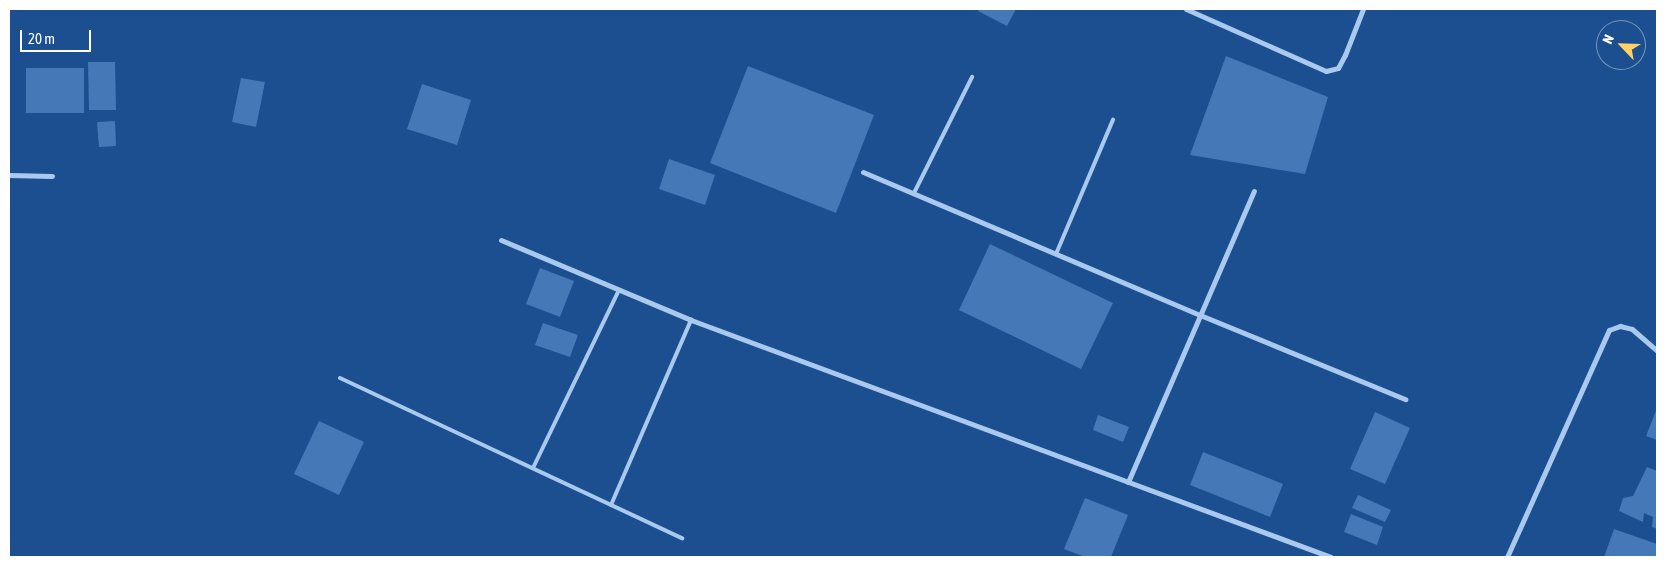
<!DOCTYPE html>
<style>
body{margin:0}
#map{position:relative;width:1666px;height:566px;overflow:hidden;background:#1b4f8f;font-family:"Asap Condensed",sans-serif}
div>[style]{position:absolute}
[style*='--x']{left:calc(var(--x)*1px);top:calc(var(--y)*1px);width:calc(var(--w)*1px);rotate:calc(var(--a)*1deg)}
.building>*{inset:0;background:#4478b7}
.lane>*{height:4px;margin:-2px;padding:0 2px;transform-origin:2px;border-radius:2px;background:#a9c9ee}
.street>*{height:5px;margin:-2.5px;padding:0 2.5px;transform-origin:2.5px;border-radius:2.5px;background:#a9c9ee}
span{translate:-50% -50%;white-space:nowrap;text-align:center;line-height:1.15;-webkit-text-stroke:4px #1b4f8f;paint-order:stroke}
.frame{position:absolute;inset:0;border:10px solid #fff;pointer-events:none}
.north{position:absolute;left:1596px;top:20px;width:50px;height:50px;box-sizing:border-box;background:#1b4f8f;border:1px solid #7695bc;border-radius:50%;rotate:294deg;font-size:14px;font-weight:700;line-height:20px;text-align:center;color:#fff}
.north::after{content:'';display:block;margin:auto;width:18px;height:22px;background:#ffd166;clip-path:polygon(50% 0,100% 100%,50% 72%,0 100%)}
.scale{position:absolute;left:20px;top:30px;width:71px;height:22px;box-sizing:border-box;border:2px solid #fff;border-top:0;padding-left:6px;font-size:15px;line-height:18px;white-space:nowrap;color:#fff;-webkit-text-stroke:4px #1b4f8f;paint-order:stroke}
</style>
<div id="map">
<div class="building">
<i style="clip-path:polygon(979px 9px,1016px 9px,1007px 26px,978px 11px)"></i>
<i style="clip-path:polygon(1226px 56px,1328px 97px,1305px 174px,1190px 155px)"></i>
<i style="clip-path:polygon(88px 62px,115px 62px,116px 110px,89px 110px)"></i>
<i style="clip-path:polygon(748px 66px,874px 115px,836px 213px,710px 163px)"></i>
<i style="clip-path:polygon(26px 68px,84px 68px,84px 113px,26px 113px)"></i>
<i style="clip-path:polygon(241px 78px,265px 82px,256px 127px,232px 122px)"></i>
<i style="clip-path:polygon(422px 84px,471px 100px,457px 145px,407px 129px)"></i>
<i style="clip-path:polygon(115px 121px,116px 146px,99px 147px,97px 122px)"></i>
<i style="clip-path:polygon(669px 159px,715px 175px,705px 205px,659px 189px)"></i>
<i style="clip-path:polygon(990px 244px,1113px 303px,1081px 369px,959px 310px)"></i>
<i style="clip-path:polygon(540px 268px,574px 281px,560px 317px,526px 304px)"></i>
<i style="clip-path:polygon(543px 323px,578px 335px,570px 357px,535px 345px)"></i>
<i style="clip-path:polygon(1657px 408px,1657px 440px,1646px 436px)"></i>
<i style="clip-path:polygon(1375px 412px,1410px 428px,1385px 484px,1350px 469px)"></i>
<i style="clip-path:polygon(1098px 415px,1129px 427px,1123px 442px,1093px 430px)"></i>
<i style="clip-path:polygon(319px 421px,364px 442px,339px 495px,294px 474px)"></i>
<i style="clip-path:polygon(1203px 452px,1283px 484px,1270px 517px,1190px 485px)"></i>
<i style="clip-path:polygon(1647px 467px,1657px 471px,1657px 529px,1652px 527px,1653px 517px,1644px 513px,1643px 522px,1619px 511px,1623px 498px,1633px 496px)"></i>
<i style="clip-path:polygon(1358px 495px,1391px 510px,1385px 522px,1352px 508px)"></i>
<i style="clip-path:polygon(1085px 498px,1128px 515px,1111px 557px,1085px 557px,1064px 549px)"></i>
<i style="clip-path:polygon(1351px 514px,1383px 527px,1377px 545px,1344px 532px)"></i>
<i style="clip-path:polygon(1614px 529px,1657px 544px,1657px 557px,1604px 557px)"></i>
</div>
<div class="lane">
<i style="--x:914;--y:193;--w:130;--a:-63.4"></i>
<i style="--x:1056;--y:254;--w:146;--a:-67"></i>
<i style="--x:340;--y:378;--w:378;--a:25.1"></i>
<i style="--x:533;--y:468;--w:198;--a:-64.2"></i>
<i style="--x:611;--y:505;--w:202;--a:-66.6"></i>
</div>
<div class="street">
<i style="--x:1186;--y:9;--w:153;--a:23.9"></i>
<i style="--x:1326;--y:71;--w:12;--a:-14"></i>
<i style="--x:1338;--y:68;--w:15;--a:-62"></i>
<i style="--x:1345;--y:55;--w:49;--a:-68.6"></i>
<i style="--x:863;--y:172;--w:366;--a:23"></i>
<i style="--x:1200;--y:315;--w:222;--a:22.3"></i>
<i style="--x:9;--y:175;--w:43;--a:1.3"></i>
<i style="--x:501;--y:240;--w:206;--a:22.8"></i>
<i style="--x:691;--y:320;--w:682;--a:20.32"></i>
<i style="--x:1128;--y:482;--w:317;--a:-66.6"></i>
<i style="--x:1507;--y:557;--w:249;--a:-65.8"></i>
<i style="--x:1609;--y:330;--w:12;--a:-20"></i>
<i style="--x:1620;--y:326;--w:12;--a:14"></i>
<i style="--x:1632;--y:329;--w:33;--a:41"></i>
</div>
<div class="frame"></div>
<div class="north">N</div>
<div class="scale">20 m</div>
</div>
